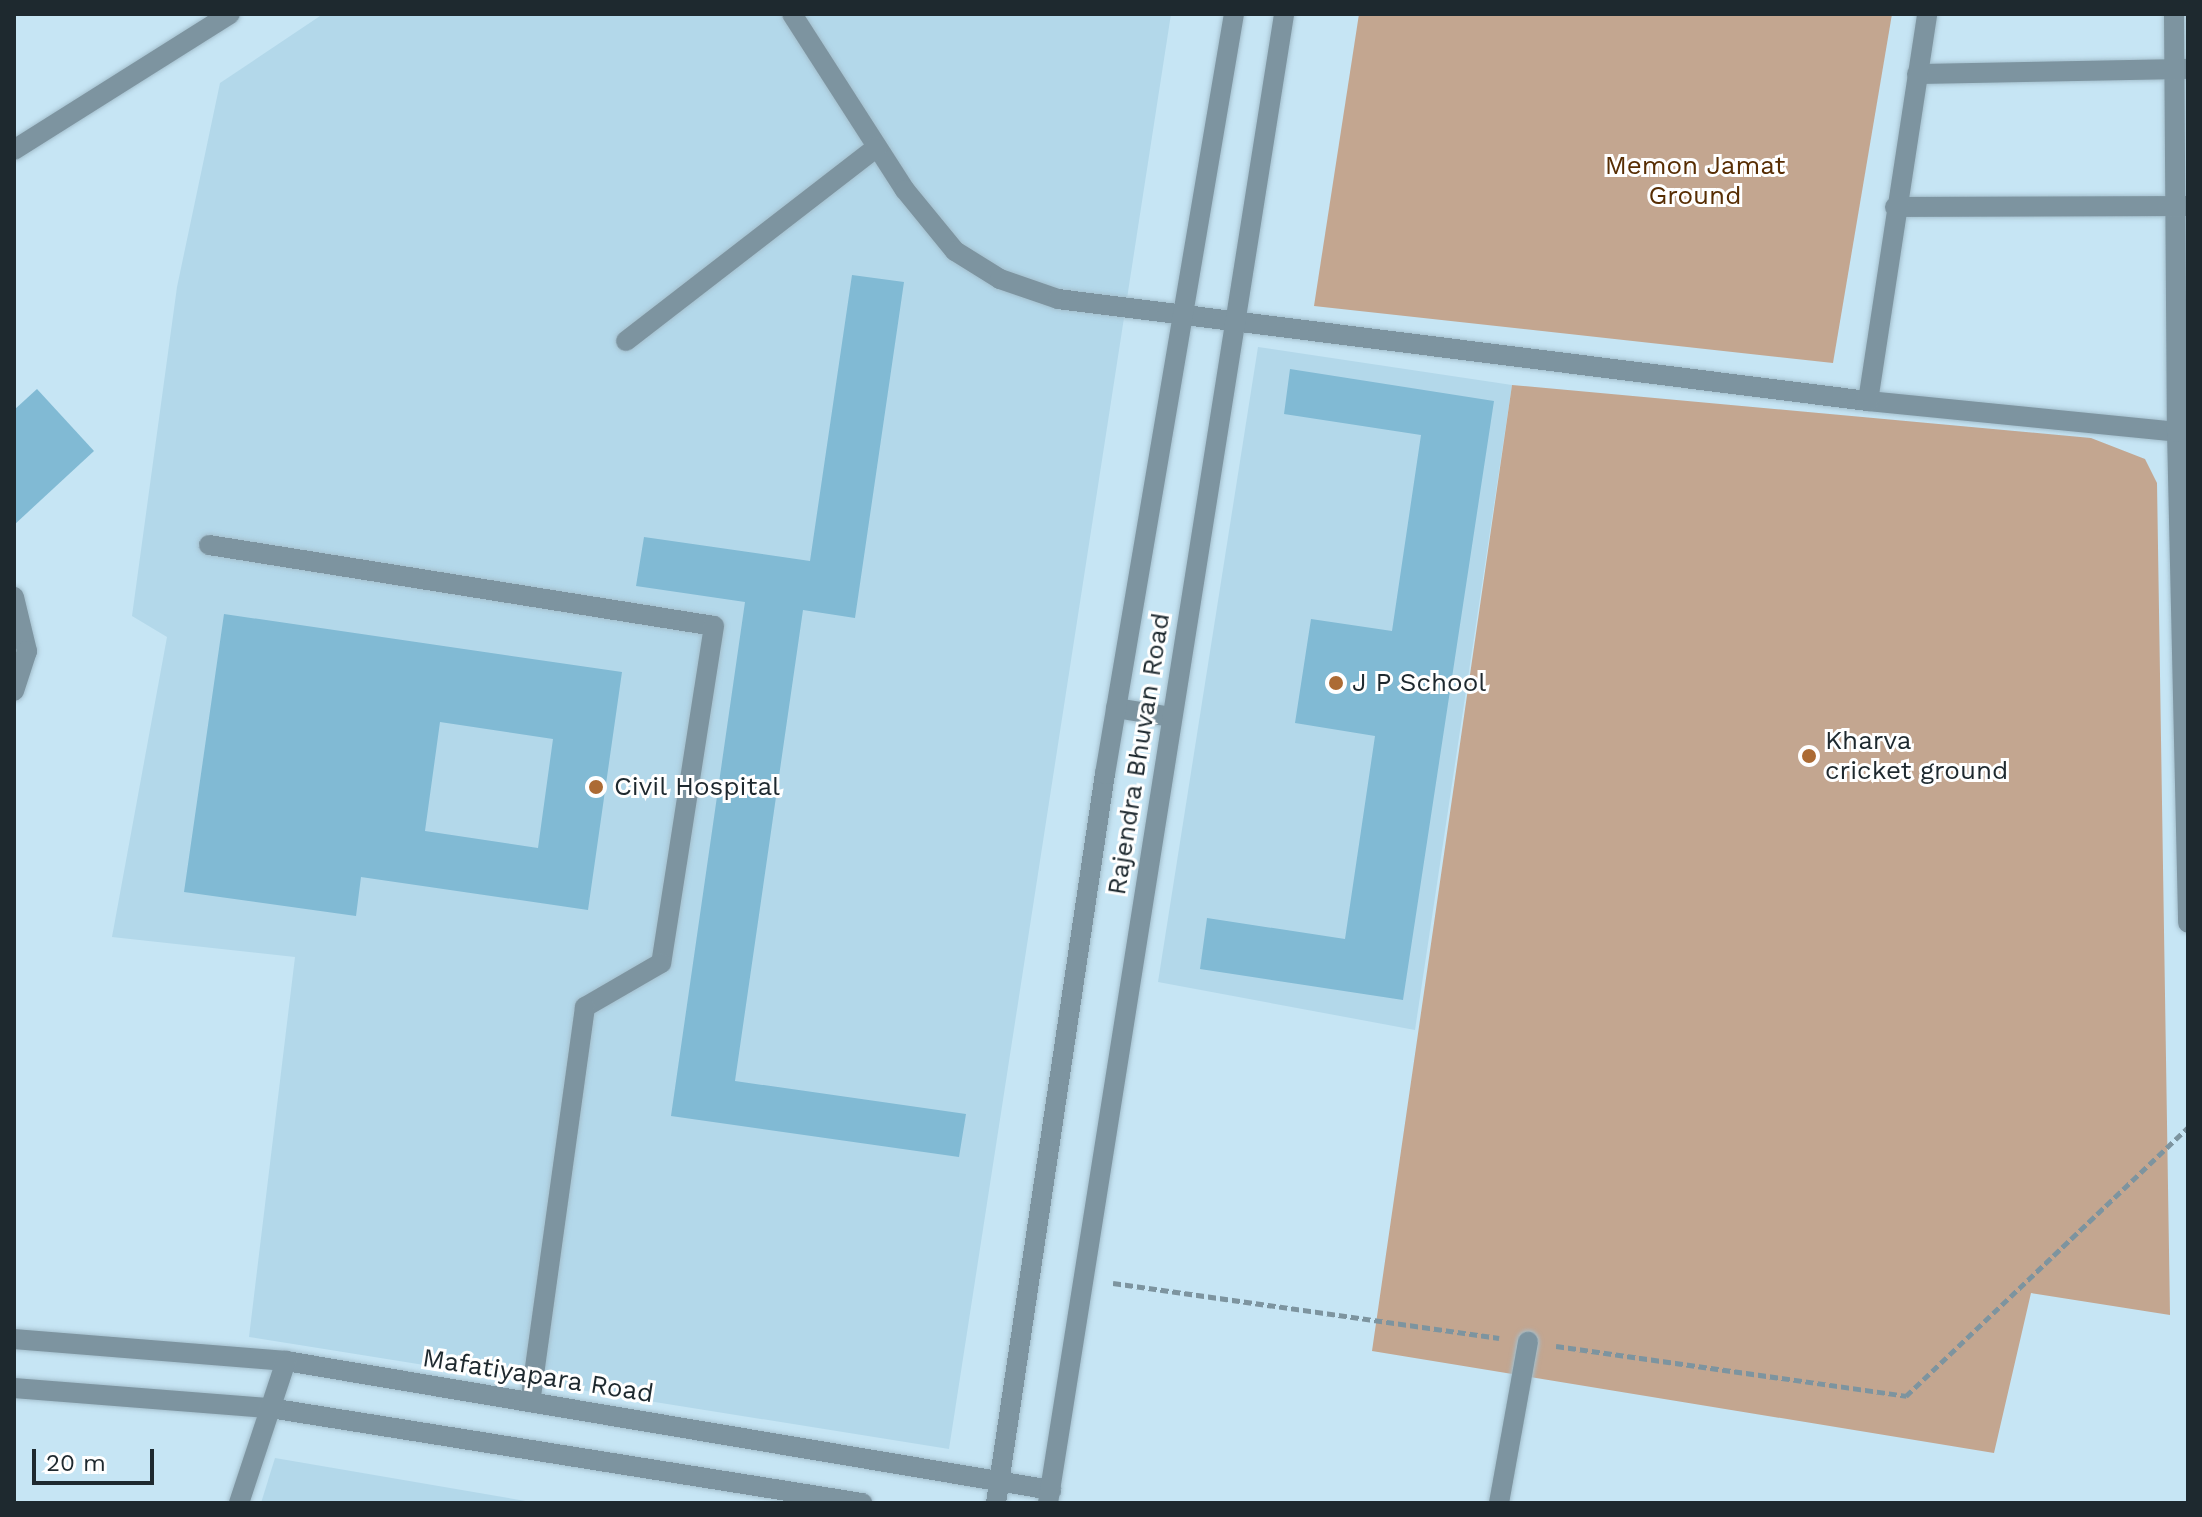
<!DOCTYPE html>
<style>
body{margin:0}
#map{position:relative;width:2202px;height:1517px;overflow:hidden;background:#c6e5f4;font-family:"Work Sans",sans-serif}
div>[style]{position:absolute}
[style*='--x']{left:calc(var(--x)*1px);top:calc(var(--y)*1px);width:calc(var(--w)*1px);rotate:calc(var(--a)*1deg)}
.built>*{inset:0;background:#b3d8ea}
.green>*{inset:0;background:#c3a690}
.building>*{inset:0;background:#81bad4}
.path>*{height:5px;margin-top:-2.5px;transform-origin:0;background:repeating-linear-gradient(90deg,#7d949f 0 8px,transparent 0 12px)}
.roads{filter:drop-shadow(0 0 2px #a4bfcd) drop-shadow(0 0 2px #a4bfcd)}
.minor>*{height:20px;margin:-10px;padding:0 10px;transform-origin:10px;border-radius:10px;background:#7d94a0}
.dots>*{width:22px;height:22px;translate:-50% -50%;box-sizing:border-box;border:4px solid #fff;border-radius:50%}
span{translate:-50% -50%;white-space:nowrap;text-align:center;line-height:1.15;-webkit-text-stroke:6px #fff;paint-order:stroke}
.park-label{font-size:26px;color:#572d03}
.poi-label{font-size:26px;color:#1e292f}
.left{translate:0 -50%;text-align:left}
.street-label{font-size:26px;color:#1e292f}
.frame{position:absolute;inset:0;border:16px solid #1e292f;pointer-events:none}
.scale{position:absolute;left:32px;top:1449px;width:122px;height:36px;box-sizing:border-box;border:4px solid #1e292f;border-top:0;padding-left:10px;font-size:24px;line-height:28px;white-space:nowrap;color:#1e292f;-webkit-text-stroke:6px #fff;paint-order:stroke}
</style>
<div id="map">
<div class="built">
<i style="clip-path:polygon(323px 14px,1171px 14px,949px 1449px,249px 1337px,295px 957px,112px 937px,167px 637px,132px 616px,177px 287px,220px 83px)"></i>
<i style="clip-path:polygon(1258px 347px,1512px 385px,1415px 1030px,1158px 982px)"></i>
<i style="clip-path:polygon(275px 1458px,537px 1503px,261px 1503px)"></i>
</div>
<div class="green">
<i style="clip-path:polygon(1359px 14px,1892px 14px,1833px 363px,1314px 306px)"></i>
<i style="clip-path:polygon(1512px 385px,2091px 438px,2145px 459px,2157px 483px,2170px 1315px,2031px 1293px,1994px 1453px,1372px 1351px)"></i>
</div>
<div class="building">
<i style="clip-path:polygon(852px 275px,904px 282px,855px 618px,803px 610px,735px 1081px,966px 1114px,959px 1157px,671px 1116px,745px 602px,636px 586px,644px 537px,810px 561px)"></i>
<i style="clip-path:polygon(1290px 369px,1494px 401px,1403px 1000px,1200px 969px,1207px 918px,1345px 939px,1375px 736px,1295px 723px,1311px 619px,1392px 631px,1421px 435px,1284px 414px)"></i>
<i style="clip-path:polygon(37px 389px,94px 451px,14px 525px,14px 410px)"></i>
<i style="clip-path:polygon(evenodd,224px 614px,622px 672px,588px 910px,361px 877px,356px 916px,184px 892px,224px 614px,440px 722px,553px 739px,538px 848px,425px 831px,440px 722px)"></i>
</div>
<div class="path">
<i style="--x:1113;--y:1283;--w:390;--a:8.1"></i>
<i style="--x:1556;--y:1346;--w:354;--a:8.1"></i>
<i style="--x:1906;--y:1396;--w:390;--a:-43.6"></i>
</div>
<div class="roads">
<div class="minor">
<i style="--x:792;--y:14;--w:209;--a:57.3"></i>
<i style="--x:905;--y:190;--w:79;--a:50.7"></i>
<i style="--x:955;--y:251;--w:53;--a:31.9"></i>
<i style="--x:1000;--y:279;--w:61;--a:19"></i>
<i style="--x:1058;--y:299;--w:816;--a:7.18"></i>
<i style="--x:1868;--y:401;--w:311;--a:5.7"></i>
<i style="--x:2177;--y:432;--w:491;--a:88.7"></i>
<i style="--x:2174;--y:14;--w:418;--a:89.6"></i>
<i style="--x:1917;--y:74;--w:268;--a:-1.1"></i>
<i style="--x:14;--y:150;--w:255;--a:-32.2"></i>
<i style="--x:1895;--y:207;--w:292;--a:-0.2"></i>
<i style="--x:626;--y:341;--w:317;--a:-37.7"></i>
<i style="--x:1868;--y:401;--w:391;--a:-81.3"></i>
<i style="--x:209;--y:545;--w:511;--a:9.11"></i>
<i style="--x:714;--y:626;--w:341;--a:98.9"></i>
<i style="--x:661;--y:963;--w:88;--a:149.9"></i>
<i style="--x:585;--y:1007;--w:398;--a:97.9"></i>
<i style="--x:14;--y:597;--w:56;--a:76.5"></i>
<i style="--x:27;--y:651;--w:42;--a:108"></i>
<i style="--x:1116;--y:708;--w:56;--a:9.3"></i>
<i style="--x:14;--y:1339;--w:273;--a:4.6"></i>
<i style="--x:286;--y:1361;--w:776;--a:9.57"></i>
<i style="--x:14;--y:1388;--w:257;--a:4.5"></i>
<i style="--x:270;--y:1408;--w:600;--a:9.12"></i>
<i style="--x:239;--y:1503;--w:150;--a:-71.7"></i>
<i style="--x:996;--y:1503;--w:737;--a:-81.5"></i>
<i style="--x:1105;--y:774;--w:771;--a:-80.37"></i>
<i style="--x:1048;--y:1503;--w:1508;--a:-80.99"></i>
<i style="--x:1499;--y:1503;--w:164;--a:-79.8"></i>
</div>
</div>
<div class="dots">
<i style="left:1336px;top:683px;background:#ac6b34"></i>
<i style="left:1809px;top:756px;background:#ac6b34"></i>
<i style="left:596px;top:787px;background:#ac6b34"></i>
</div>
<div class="park-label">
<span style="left:1695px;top:181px">Memon Jamat<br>Ground</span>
</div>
<div class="poi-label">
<span class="left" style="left:1352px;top:683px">J P School</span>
<span class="left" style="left:1825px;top:756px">Kharva<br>cricket ground</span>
<span class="left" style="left:614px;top:787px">Civil Hospital</span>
</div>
<div class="street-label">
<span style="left:1139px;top:754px;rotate:-81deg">Rajendra Bhuvan Road</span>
<span style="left:538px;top:1376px;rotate:9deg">Mafatiyapara Road</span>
</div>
<div class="frame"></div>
<div class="scale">20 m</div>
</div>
